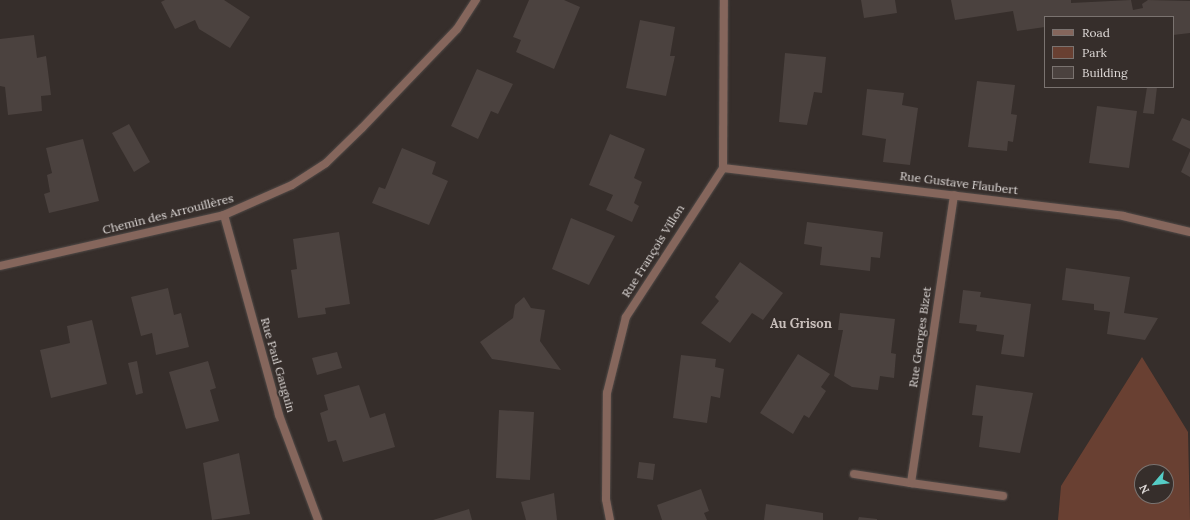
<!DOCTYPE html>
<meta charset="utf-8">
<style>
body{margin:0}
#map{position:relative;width:1190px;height:520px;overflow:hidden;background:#362e2b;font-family:Lora,serif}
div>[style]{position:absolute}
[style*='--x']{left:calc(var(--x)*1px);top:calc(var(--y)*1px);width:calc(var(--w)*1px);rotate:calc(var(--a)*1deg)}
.green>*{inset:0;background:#694032}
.building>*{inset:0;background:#4b423f}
.roads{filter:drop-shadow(0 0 1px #514a47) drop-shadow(0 0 1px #514a47)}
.street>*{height:8px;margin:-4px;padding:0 4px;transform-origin:4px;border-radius:4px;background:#85665c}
span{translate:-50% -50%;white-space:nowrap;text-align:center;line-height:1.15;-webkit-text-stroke:3.5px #362e2b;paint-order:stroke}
.street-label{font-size:12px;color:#dfdad8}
.neighbourhood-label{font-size:13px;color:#c9bfbb;font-weight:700}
.legend{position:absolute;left:1044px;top:16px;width:130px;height:72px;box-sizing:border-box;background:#362e2b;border:1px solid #7a7370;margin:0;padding:5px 7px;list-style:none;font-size:12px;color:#dfdad8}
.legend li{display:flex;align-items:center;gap:8px;height:20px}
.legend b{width:20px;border:1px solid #7a7370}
.north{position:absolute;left:1134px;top:464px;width:40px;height:40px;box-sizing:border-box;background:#362e2b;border:1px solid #7a7370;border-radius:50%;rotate:242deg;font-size:11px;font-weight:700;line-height:16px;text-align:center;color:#dfdad8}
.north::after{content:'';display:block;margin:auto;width:14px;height:18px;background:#55cdc6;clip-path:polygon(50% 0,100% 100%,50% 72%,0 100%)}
</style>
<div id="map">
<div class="green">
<i style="clip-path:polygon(evenodd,1142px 357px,1188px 432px,1190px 520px,1058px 520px,1061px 486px,1142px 357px,1142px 472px,1166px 472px,1166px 496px,1142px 496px,1142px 472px)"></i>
</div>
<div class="building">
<i style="clip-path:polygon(165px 0,224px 0,250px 17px,230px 48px,199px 29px,195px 20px,175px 29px,161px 2px)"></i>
<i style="clip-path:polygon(529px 0,564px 0,580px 7px,554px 69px,516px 52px,521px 40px,513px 37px)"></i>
<i style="clip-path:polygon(861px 0,895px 0,897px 13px,864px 18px)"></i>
<i style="clip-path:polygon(951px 0,1071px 0,1071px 3px,1131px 0,1133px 10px,1143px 8px,1142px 4px,1148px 0,1190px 1px,1190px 33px,1173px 35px,1173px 17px,1045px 17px,1045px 27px,1017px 31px,1013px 11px,955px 20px)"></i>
<i style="clip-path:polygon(640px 20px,675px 27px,670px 56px,675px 56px,666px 96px,626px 88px)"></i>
<i style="clip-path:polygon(34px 35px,37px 58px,46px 56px,51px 95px,41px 96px,42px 111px,8px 115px,5px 87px,0 86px,0 39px)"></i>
<i style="clip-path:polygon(785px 53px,826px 57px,822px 93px,814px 92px,807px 125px,779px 122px)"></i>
<i style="clip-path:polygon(477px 69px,513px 84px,498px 114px,491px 111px,478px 139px,451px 126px)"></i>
<i style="clip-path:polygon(977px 81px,1015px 85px,1011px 114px,1017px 115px,1013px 142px,1008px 141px,1007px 151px,968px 147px)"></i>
<i style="clip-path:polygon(1147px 87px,1157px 87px,1154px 114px,1143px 113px)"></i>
<i style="clip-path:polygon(867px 89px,904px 93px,902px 105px,918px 108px,910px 165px,883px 162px,886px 139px,862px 135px)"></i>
<i style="clip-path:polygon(1097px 106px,1137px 111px,1129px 168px,1089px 163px)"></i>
<i style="clip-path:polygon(1182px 118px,1190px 121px,1190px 149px,1172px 140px)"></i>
<i style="clip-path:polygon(129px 124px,150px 162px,134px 172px,112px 133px)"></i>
<i style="clip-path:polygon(610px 134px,645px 149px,634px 178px,642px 182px,634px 203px,639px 206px,632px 222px,606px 210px,613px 195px,589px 185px)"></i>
<i style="clip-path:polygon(83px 139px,99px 201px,49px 213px,44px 194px,50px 192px,47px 175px,52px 173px,46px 148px)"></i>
<i style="clip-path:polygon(402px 148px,436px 162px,432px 174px,448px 181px,429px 225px,372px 203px,379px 187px,385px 189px)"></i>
<i style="clip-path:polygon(1190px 151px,1190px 177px,1181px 172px)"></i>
<i style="clip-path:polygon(571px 218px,615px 236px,589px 285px,552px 269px)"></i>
<i style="clip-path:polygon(807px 222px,883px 232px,880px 258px,871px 257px,870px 271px,820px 265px,822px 247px,804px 244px)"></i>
<i style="clip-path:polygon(339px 232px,350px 304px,325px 308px,326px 314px,298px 318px,291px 270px,297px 269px,293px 239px)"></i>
<i style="clip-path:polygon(740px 262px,783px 293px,763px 320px,752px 313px,730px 343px,701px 323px,719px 301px,715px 297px)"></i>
<i style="clip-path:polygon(1066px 268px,1130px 277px,1124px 313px,1158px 318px,1145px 340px,1107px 334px,1110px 312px,1094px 310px,1094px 304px,1062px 300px)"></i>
<i style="clip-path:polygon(168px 288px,174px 315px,181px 313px,189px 347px,156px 355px,152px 333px,141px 336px,131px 297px)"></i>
<i style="clip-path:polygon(963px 290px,981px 292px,980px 297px,1031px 304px,1024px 357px,1001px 354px,1004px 335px,976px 331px,977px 325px,959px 323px)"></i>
<i style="clip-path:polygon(524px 297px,531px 308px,545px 310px,540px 341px,561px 370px,492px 359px,480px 342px,513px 318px,515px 305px)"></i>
<i style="clip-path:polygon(840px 313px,895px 319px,891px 353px,896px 354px,894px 378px,880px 376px,878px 390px,852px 387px,834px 376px,843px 330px,838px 330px)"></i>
<i style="clip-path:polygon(92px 320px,107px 384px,51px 398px,40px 350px,70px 343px,67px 326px)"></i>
<i style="clip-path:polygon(337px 352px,342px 368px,317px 375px,312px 358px)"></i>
<i style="clip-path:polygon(798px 354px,830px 374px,821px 387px,826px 391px,809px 418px,804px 415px,793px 434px,760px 413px)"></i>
<i style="clip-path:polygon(681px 355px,716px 359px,715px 367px,724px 369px,720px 398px,711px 396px,707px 423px,673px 418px)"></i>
<i style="clip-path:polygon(137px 361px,143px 393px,136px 395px,128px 363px)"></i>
<i style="clip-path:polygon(208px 361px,216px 388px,210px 390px,219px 421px,186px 429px,169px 372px)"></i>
<i style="clip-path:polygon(359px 385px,370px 418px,385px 413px,395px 447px,343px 462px,336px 440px,328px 442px,320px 413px,328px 410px,324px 395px)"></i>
<i style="clip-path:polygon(976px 385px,1033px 393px,1020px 453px,979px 447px,983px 416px,972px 415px)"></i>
<i style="clip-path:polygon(499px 410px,534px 412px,530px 480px,496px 478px)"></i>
<i style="clip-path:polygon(239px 453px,250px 514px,212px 520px,203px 463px)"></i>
<i style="clip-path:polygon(639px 462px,655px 464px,653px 480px,637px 478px)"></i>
<i style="clip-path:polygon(701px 489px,709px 511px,704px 513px,707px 520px,662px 520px,657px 505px)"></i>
<i style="clip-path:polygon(554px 493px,557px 520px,526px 520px,521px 502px)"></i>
<i style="clip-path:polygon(766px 504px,823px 513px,823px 520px,764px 520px)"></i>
<i style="clip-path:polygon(469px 509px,472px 520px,433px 520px)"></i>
<i style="clip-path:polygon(859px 517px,877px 519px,877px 520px,858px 520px)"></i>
</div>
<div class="roads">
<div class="street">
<i style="--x:723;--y:168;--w:403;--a:6.8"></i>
<i style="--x:1123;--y:216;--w:69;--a:13.4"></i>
<i style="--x:224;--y:215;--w:207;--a:74.6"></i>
<i style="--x:279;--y:415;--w:112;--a:69.6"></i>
<i style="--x:0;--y:266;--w:230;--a:-12.8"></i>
<i style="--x:224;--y:215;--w:74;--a:-23.8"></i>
<i style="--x:292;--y:185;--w:40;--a:-32.9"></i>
<i style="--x:326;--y:163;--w:50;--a:-44.2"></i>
<i style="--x:362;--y:128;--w:137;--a:-46.2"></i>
<i style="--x:457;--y:29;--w:35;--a:-57"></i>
<i style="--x:854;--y:474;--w:58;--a:9"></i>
<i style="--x:911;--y:483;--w:291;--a:-81.5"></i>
<i style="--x:911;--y:483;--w:93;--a:8"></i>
<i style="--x:610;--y:520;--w:21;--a:-101"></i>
<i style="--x:606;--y:499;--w:106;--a:-89.5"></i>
<i style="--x:607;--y:393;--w:78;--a:-76"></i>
<i style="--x:626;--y:317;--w:178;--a:-56.9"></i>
<i style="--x:723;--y:168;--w:168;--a:-89.7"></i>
</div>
</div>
<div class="street-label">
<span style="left:959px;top:183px;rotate:7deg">Rue Gustave Flaubert</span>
<span style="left:168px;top:214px;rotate:-14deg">Chemin des Arrouillères</span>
<span style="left:653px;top:251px;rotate:-58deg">Rue François Villon</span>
<span style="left:920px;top:337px;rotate:-82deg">Rue Georges Bizet</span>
<span style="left:278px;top:365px;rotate:74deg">Rue Paul Gauguin</span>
</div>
<div class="neighbourhood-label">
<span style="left:801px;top:324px">Au Grison</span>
</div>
<ul class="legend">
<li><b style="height:5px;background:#85665c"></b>Road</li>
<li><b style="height:11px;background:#694032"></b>Park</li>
<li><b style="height:11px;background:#4b423f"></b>Building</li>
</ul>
<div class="north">N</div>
</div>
